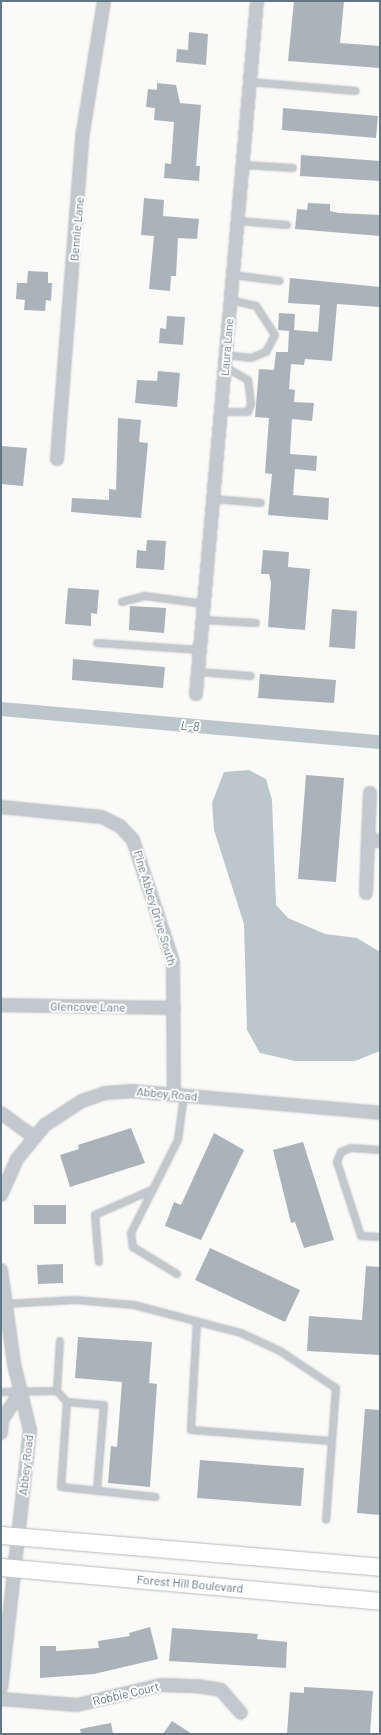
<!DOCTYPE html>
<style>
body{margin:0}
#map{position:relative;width:381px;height:1735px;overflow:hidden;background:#fafaf8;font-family:Barlow,sans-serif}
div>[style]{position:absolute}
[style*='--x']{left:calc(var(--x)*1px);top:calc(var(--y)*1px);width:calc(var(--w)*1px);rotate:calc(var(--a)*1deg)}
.water>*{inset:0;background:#bbc7cb}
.canal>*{height:14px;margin:-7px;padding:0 7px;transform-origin:7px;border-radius:7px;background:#bbc7cb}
.building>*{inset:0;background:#aab3b9}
.roads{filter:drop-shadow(0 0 1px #b3babf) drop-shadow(0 0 1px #b3babf)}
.service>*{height:6px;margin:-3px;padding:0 3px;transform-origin:3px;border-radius:3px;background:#c3c8cc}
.minor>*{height:12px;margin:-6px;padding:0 6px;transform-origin:6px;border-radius:6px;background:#c3c8cc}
.secondary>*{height:17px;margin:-8.5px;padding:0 8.5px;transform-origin:8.5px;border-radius:8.5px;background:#fff}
span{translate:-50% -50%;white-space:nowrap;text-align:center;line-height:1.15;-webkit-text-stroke:4px #fff;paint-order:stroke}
.street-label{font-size:12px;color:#657683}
.water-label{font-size:13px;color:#60757c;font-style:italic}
.frame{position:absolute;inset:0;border:2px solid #657683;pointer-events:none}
</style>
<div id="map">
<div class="water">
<i style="clip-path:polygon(249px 770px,266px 779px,272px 800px,276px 905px,288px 918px,325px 934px,357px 938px,380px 952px,380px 1051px,355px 1061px,295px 1061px,260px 1053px,247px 1030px,244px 924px,214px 830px,212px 803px,224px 772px)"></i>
</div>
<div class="canal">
<i style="--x:1;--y:709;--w:380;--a:5"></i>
</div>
<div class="building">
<i style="clip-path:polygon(294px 1px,344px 1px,340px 43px,380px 46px,380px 68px,288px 61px)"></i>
<i style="clip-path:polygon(189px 32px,208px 34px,206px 65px,176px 62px,177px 49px,188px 50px)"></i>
<i style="clip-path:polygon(157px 83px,176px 85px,180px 103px,201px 105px,196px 166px,200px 166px,199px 181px,164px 178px,165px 163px,171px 164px,174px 122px,154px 120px,155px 108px,146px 107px,148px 89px,157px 90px)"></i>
<i style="clip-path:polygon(283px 108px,378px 116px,376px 138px,282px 130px)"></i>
<i style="clip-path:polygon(301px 155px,380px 161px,380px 181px,300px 176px)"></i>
<i style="clip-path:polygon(144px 198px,164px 200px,163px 216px,199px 219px,197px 239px,178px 238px,176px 276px,171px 276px,170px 291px,149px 289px,154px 236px,141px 235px)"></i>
<i style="clip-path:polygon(308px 203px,330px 204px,330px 211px,339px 213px,380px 215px,380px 236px,295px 229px,297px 209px,307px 210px)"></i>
<i style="clip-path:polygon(28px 271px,48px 272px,48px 283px,52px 283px,51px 301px,46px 300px,45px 311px,24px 310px,25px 300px,16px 299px,17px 283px,27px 283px)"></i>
<i style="clip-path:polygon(290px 278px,380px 287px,380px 307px,337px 304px,332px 361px,305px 359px,304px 365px,291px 364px,289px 389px,295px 390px,294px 402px,314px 403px,312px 421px,292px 419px,290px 454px,317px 456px,316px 471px,295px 469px,293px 495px,329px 498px,328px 520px,268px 515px,272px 474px,265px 473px,269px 418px,255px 417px,259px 369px,274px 370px,276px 352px,288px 352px,289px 331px,278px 330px,279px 313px,295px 314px,294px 330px,318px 332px,320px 305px,288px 303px)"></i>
<i style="clip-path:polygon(167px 316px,185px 317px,183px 345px,159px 343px,160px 328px,166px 329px)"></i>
<i style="clip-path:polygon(158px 371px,180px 373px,177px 407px,135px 403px,137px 380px,157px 381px)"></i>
<i style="clip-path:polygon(118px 418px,141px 420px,139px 442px,148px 443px,141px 518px,71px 512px,72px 498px,109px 500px,109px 489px,116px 490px)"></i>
<i style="clip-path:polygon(1px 446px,27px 448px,23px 486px,1px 484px)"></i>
<i style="clip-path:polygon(147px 540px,166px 541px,164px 570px,136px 568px,137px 550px,146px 551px)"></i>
<i style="clip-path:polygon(263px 550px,289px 552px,288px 567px,310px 569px,305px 630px,268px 627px,271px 583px,269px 574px,261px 574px)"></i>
<i style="clip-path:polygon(68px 588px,99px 590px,97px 614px,91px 613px,91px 626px,65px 624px)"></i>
<i style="clip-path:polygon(130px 606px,166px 608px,164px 633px,129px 630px)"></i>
<i style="clip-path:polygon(332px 609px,357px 611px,355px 649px,329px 647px)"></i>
<i style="clip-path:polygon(73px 659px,165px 667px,163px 688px,72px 680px)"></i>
<i style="clip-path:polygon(260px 674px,336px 680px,334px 703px,258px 698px)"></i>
<i style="clip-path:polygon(306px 775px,344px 778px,336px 882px,298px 879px)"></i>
<i style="clip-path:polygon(131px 1128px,145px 1163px,70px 1187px,60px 1155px,79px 1149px,78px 1145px)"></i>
<i style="clip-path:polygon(214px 1133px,244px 1150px,201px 1240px,165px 1226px,174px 1202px,181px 1205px)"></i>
<i style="clip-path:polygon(303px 1142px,334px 1240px,304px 1248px,295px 1222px,291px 1223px,273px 1150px)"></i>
<i style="clip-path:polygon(34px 1205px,66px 1205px,66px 1224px,34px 1224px)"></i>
<i style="clip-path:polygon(210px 1248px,300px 1290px,285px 1322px,195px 1280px)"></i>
<i style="clip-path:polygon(63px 1264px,63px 1283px,38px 1284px,37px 1265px)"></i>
<i style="clip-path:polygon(366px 1266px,380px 1267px,380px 1355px,307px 1351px,309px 1316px,362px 1320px)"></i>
<i style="clip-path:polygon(78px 1337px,152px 1342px,149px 1383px,157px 1384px,150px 1487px,108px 1483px,111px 1446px,117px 1447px,122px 1382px,75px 1378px)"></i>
<i style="clip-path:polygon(365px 1409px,380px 1410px,380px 1515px,357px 1513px)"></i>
<i style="clip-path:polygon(200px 1460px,304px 1468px,301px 1506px,197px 1498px)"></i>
<i style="clip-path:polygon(150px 1627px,158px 1659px,94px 1674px,40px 1678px,40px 1646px,56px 1646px,56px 1651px,99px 1648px,98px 1641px,130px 1636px,129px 1633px)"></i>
<i style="clip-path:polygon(172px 1628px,258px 1634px,257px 1639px,287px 1642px,286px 1668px,169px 1661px)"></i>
<i style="clip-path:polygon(304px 1687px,373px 1691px,370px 1734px,287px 1734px,290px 1692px,304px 1693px)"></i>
<i style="clip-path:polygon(172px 1721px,192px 1734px,163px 1734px)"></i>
<i style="clip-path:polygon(111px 1723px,113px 1734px,81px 1734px,80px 1729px)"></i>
</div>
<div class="roads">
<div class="service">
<i style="--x:250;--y:82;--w:106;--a:4.9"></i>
<i style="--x:243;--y:165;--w:50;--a:3.4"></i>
<i style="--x:238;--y:221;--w:49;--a:4.7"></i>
<i style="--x:233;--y:275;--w:47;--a:7.3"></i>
<i style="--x:226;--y:355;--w:25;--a:7"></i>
<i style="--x:251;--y:358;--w:16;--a:-22"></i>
<i style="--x:266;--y:352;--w:19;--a:-62"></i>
<i style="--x:275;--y:335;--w:35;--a:-123"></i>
<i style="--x:256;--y:306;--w:26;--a:-167"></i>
<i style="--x:221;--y:412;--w:27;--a:0"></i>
<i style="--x:248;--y:412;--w:9;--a:-69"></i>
<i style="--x:251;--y:404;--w:24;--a:-97"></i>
<i style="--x:248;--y:380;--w:26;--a:-151"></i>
<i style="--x:213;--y:499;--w:48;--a:4.8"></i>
<i style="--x:122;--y:602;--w:24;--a:-15"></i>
<i style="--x:145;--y:596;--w:60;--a:7.7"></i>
<i style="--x:203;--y:620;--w:53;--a:3.2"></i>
<i style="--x:97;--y:643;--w:103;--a:3.9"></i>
<i style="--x:198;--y:672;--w:53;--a:4.3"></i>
<i style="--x:380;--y:1150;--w:29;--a:-176"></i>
<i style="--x:351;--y:1148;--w:11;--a:158"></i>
<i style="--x:341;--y:1152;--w:11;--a:112"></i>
<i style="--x:337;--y:1162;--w:78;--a:72"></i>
<i style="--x:361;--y:1236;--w:19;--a:3"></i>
<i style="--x:99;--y:1262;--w:47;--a:-94.9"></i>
<i style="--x:95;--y:1215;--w:62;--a:-23.7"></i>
<i style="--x:177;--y:1274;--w:52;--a:-148.5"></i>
<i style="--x:133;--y:1247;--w:14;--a:-98"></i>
<i style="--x:131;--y:1233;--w:104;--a:-63.2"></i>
<i style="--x:178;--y:1140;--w:45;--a:-82.4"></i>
<i style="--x:5;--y:1304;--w:70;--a:-3.3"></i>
<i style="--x:75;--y:1300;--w:59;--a:4.8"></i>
<i style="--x:134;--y:1305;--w:111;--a:14.7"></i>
<i style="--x:241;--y:1333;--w:43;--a:24.8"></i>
<i style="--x:280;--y:1351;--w:67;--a:33.5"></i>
<i style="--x:336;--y:1388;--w:132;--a:94.3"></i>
<i style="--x:197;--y:1321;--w:109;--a:93.2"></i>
<i style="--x:191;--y:1430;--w:141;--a:4.5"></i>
<i style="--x:57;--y:1391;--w:15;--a:48"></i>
<i style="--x:67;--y:1402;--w:85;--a:94"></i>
<i style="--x:61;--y:1487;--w:95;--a:6.1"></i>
<i style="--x:1;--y:1392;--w:56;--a:-1"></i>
<i style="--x:57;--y:1391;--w:50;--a:-86.6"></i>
<i style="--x:67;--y:1402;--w:37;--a:5"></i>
<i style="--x:104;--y:1405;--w:86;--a:94.7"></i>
</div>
<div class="minor">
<i style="--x:57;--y:459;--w:328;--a:-85.5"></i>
<i style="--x:83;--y:132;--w:133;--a:-80.9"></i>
<i style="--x:196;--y:694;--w:696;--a:-84.97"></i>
<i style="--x:370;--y:793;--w:47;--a:92.4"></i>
<i style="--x:368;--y:840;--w:12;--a:5"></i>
<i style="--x:1;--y:807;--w:101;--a:5.7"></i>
<i style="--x:102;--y:817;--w:20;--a:27"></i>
<i style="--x:120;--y:826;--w:19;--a:47"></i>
<i style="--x:133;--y:840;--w:128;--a:71.8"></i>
<i style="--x:173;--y:962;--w:132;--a:89.6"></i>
<i style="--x:366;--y:893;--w:53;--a:-87.8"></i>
<i style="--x:1;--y:1005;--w:173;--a:1"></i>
<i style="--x:1;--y:1113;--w:41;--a:36"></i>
<i style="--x:1;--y:1195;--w:39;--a:-66"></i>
<i style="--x:17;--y:1159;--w:44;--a:-50.5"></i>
<i style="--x:45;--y:1125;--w:44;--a:-33"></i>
<i style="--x:82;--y:1101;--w:24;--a:-19"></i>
<i style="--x:105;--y:1093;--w:26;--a:-4"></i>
<i style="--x:131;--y:1091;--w:250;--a:5"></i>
<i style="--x:1;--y:1270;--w:95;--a:82.1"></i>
<i style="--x:14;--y:1364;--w:68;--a:76.4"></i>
<i style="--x:30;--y:1430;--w:259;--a:96.4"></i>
<i style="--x:1;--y:1433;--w:13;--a:-86"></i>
<i style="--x:2;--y:1420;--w:31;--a:-57"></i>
<i style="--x:1;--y:1699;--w:76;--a:4.5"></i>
<i style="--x:77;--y:1705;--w:86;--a:-13.4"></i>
<i style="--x:161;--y:1685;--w:36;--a:2"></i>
<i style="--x:197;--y:1686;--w:24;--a:9"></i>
<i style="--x:221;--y:1690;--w:30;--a:49"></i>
</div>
<div class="secondary">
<i style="--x:1;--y:1535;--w:380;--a:4.8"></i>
<i style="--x:1;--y:1567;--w:381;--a:5.1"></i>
</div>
</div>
<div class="street-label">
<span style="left:77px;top:229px;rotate:-85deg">Bennie Lane</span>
<span style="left:227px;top:347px;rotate:-85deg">Laura Lane</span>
<span style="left:155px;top:908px;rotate:73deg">Pine Abbey Drive South</span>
<span style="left:88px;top:1007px;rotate:1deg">Glencove Lane</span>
<span style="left:167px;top:1094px;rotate:5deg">Abbey Road</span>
<span style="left:26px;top:1465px;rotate:-84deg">Abbey Road</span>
<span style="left:190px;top:1584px;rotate:5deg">Forest Hill Boulevard</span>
<span style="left:126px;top:1694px;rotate:-13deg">Robbie Court</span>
</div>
<div class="water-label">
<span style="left:190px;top:726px;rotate:5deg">L-8</span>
</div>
<div class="frame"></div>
</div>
